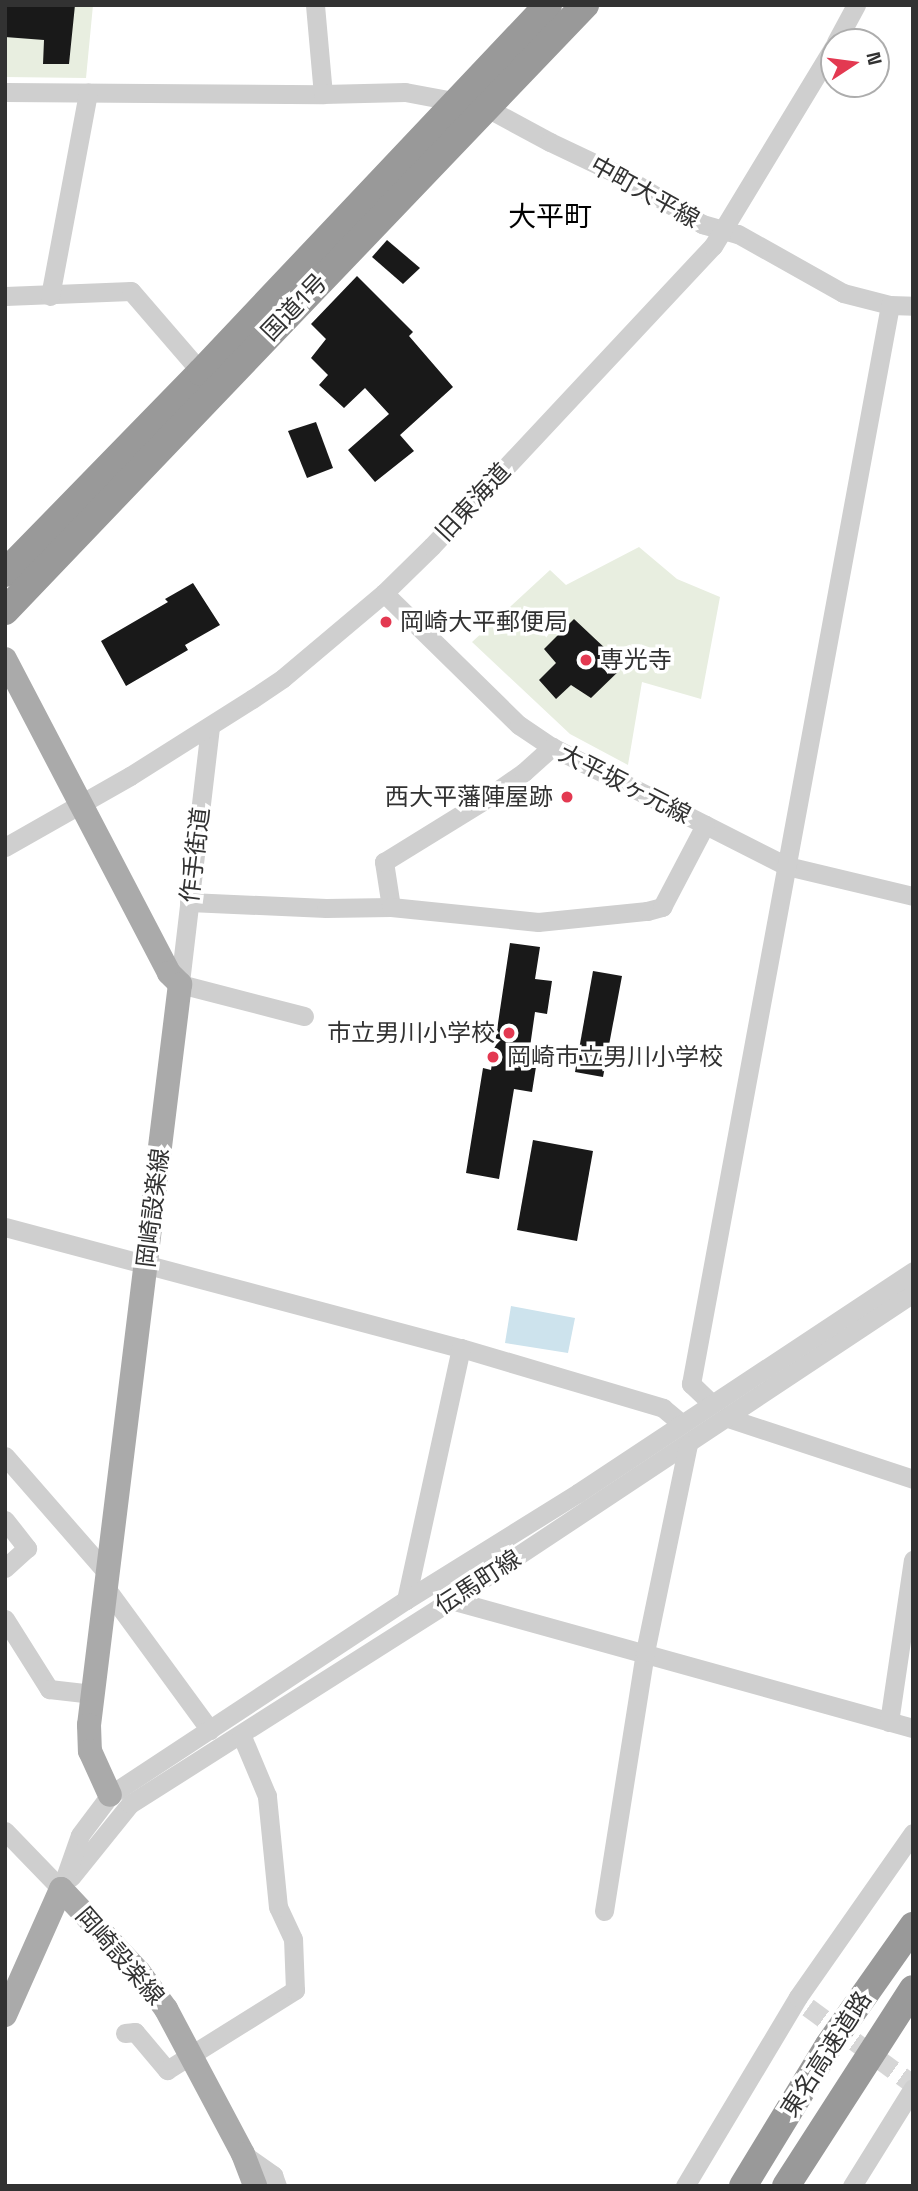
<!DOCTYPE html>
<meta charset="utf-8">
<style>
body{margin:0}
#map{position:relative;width:918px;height:2191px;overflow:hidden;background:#fff;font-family:"Space Grotesk","Noto Sans JP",sans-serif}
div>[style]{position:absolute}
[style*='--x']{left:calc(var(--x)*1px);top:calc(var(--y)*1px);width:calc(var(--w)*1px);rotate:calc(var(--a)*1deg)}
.green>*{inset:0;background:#e8eee0}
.water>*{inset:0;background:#cde3ed}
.building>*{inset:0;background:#191919}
.minor-tunnel>*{height:19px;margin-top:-9.5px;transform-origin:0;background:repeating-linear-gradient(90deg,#d6d6d6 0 19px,transparent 0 29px)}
.minor>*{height:19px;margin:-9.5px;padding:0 9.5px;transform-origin:9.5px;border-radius:9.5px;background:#cfcfcf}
.major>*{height:24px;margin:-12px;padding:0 12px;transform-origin:12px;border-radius:12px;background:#aaa}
.highway>*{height:28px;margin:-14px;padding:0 14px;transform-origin:14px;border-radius:14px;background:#999}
.dots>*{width:19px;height:19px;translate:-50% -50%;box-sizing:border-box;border:4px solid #fff;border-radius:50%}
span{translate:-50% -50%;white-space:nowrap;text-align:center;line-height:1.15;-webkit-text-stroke:7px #fff;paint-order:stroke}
.street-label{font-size:24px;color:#323232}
.poi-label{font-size:24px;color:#323232}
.left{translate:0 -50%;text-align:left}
.right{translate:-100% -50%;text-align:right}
.quarter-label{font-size:28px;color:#000}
.frame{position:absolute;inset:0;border:7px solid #323232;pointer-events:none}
.north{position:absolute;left:820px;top:28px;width:70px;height:70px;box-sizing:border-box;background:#fff;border:2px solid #adadad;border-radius:50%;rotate:77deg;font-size:19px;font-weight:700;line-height:28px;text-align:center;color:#323232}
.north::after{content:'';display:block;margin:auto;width:24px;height:32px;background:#e33951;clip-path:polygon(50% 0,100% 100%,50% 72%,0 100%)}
</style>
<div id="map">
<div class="green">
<i style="clip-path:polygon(5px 5px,93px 5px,86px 78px,5px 77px)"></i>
<i style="clip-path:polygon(639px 547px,677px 579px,720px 597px,701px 699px,642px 682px,628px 765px,570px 734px,472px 642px,550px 570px,566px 585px)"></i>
</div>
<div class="water">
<i style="clip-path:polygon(511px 1306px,575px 1318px,568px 1353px,505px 1343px)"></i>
</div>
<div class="building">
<i style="clip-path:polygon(5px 5px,75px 5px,69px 64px,43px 64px,44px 40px,5px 37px)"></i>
<i style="clip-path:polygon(387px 240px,420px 268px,403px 284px,372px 257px)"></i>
<i style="clip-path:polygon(357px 276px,413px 332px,409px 336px,453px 387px,400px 435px,414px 451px,375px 482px,348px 450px,389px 414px,365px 388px,344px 408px,319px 385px,328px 375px,311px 358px,326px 339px,311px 324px)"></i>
<i style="clip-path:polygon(316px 422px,333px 468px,307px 478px,288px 431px)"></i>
<i style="clip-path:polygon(193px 583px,220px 625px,185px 645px,188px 650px,126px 686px,101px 641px,168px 602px,165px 599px)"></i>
<i style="clip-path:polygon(574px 619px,624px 666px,591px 698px,571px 685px,556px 699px,539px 680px,556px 663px,544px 649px)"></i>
<i style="clip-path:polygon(510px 943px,540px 947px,535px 979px,552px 981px,547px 1014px,535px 1012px,530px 1047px,539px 1048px,532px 1092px,514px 1089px,499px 1179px,466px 1173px,483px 1068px,491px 1070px)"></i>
<i style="clip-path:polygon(593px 971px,622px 976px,603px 1077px,575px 1072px)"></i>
<i style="clip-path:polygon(533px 1140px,593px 1151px,577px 1241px,517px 1230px)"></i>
</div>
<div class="minor-tunnel">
<i style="--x:808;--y:2007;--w:130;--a:36.3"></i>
</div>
<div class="minor">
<i style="--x:315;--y:5;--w:89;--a:84.9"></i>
<i style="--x:836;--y:42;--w:42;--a:-61.6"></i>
<i style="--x:5;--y:92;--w:318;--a:0.4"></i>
<i style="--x:323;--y:94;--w:82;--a:-1.4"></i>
<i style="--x:405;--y:92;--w:81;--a:10.6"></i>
<i style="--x:485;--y:107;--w:74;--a:28.3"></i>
<i style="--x:550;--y:142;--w:86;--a:25.4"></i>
<i style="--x:628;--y:179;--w:87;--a:31.3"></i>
<i style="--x:702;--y:224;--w:37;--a:16"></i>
<i style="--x:738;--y:234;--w:120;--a:29.3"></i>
<i style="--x:843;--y:293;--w:49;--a:14.3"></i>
<i style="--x:890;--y:305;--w:23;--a:2"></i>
<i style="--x:5;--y:296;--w:126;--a:-2.3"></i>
<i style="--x:131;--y:291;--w:107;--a:49.2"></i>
<i style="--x:50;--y:296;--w:207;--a:-79.4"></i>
<i style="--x:384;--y:593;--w:189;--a:44.4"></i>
<i style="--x:519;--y:725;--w:40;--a:34"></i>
<i style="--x:552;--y:747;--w:263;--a:26.9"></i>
<i style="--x:787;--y:866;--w:130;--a:13.4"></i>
<i style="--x:210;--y:727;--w:259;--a:96.7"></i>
<i style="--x:180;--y:984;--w:128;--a:14.5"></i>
<i style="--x:5;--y:847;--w:144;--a:-29.6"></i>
<i style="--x:130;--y:776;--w:144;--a:-32.3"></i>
<i style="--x:252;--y:699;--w:37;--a:-34"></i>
<i style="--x:283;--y:678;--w:132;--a:-40.1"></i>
<i style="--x:384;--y:593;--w:67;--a:-44.4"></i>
<i style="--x:432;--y:546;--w:411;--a:-46.9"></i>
<i style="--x:713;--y:246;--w:234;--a:-58.8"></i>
<i style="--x:189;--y:902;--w:137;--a:2.5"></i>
<i style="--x:326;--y:908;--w:65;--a:-0.9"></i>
<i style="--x:391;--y:907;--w:46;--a:-98.8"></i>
<i style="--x:384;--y:862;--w:114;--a:-31.7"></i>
<i style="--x:481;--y:802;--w:52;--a:-34.9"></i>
<i style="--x:524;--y:772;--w:38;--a:-42"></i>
<i style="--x:391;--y:907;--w:148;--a:5.8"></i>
<i style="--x:538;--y:922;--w:110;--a:-5.8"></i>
<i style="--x:647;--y:911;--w:16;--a:-15"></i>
<i style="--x:662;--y:907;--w:93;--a:-62.3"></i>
<i style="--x:5;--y:1227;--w:472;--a:14.9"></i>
<i style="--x:461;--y:1348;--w:211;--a:16.5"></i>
<i style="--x:663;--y:1408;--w:23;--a:40"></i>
<i style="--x:711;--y:1403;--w:28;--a:-136"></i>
<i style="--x:691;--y:1384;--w:1097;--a:-79.55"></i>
<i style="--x:728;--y:1418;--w:195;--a:18.2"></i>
<i style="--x:5;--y:1456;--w:157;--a:48.9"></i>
<i style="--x:5;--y:1520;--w:36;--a:52"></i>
<i style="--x:27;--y:1548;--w:30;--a:138"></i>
<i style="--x:106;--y:1588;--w:176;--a:53.8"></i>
<i style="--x:406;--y:1600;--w:258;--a:-77.7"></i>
<i style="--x:451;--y:1600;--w:479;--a:15.5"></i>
<i style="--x:5;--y:1619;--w:83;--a:57.8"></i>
<i style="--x:49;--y:1689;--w:44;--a:6.5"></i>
<i style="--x:889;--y:1722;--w:164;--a:-81.6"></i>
<i style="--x:5;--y:1831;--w:81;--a:46"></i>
<i style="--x:71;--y:1877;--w:94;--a:-51.1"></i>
<i style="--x:130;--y:1804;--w:380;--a:-32.4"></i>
<i style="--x:451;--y:1600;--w:555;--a:-33.6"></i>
<i style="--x:61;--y:1889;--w:57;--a:-70.6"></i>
<i style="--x:80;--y:1835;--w:50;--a:-53.1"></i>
<i style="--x:110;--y:1795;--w:354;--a:-33.4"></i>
<i style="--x:406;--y:1600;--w:203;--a:-31.9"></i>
<i style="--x:578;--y:1493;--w:402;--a:-33.5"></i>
<i style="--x:604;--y:1911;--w:262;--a:-81"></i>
<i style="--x:645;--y:1652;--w:211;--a:-78.3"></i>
<i style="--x:125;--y:2033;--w:10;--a:-6"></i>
<i style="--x:135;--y:2032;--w:50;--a:49.9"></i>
<i style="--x:167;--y:2070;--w:151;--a:-32"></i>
<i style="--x:295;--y:1990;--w:51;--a:-92.2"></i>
<i style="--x:293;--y:1939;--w:35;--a:-115"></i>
<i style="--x:278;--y:1907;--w:112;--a:-95.7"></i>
<i style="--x:267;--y:1796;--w:67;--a:-112.8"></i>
<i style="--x:243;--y:2154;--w:37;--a:35"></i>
<i style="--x:273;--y:2175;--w:12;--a:70"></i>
<i style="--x:685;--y:2186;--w:220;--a:-59.1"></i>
<i style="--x:798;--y:1997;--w:200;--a:-55"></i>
<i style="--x:852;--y:2186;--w:115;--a:-58.1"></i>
</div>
<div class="major">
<i style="--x:5;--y:659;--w:354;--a:62.4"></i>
<i style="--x:169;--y:973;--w:16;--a:45"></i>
<i style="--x:180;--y:984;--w:747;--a:97"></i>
<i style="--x:89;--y:1725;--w:26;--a:88"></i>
<i style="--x:90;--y:1751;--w:48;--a:65.6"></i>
<i style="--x:5;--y:2015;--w:138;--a:-66"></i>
<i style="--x:61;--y:1889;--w:114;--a:46.8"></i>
<i style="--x:139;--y:1972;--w:46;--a:53.9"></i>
<i style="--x:166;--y:2009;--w:164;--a:62"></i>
<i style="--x:243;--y:2154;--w:34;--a:69"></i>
</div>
<div class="highway">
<i style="--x:5;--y:573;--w:281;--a:-45.7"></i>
<i style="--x:201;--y:372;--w:505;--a:-46.6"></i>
<i style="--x:5;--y:611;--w:839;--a:-46.26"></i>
<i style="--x:743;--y:2186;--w:165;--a:-58.6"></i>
<i style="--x:829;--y:2045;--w:146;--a:-54.8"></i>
<i style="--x:786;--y:2186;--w:234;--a:-57.2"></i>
</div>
<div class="dots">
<i style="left:386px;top:622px;background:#e33951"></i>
<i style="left:586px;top:660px;background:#e33951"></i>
<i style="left:567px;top:797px;background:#e33951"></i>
<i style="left:509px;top:1033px;background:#e33951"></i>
<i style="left:493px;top:1057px;background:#e33951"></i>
</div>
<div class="street-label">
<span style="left:645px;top:192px;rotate:29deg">中町大平線</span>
<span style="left:294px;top:307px;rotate:-46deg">国道1号</span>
<span style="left:473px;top:502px;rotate:-47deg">旧東海道</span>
<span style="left:625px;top:784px;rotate:27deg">大平坂ヶ元線</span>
<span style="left:195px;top:855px;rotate:-83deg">作手街道</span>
<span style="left:153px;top:1208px;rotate:-83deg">岡崎設楽線</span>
<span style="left:478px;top:1582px;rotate:-33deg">伝馬町線</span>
<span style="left:120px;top:1956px;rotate:49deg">岡崎設楽線</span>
<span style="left:826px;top:2054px;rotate:-57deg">東名高速道路</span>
</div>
<div class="poi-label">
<span class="left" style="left:400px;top:622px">岡崎大平郵便局</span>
<span class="left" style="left:600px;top:660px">専光寺</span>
<span class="right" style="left:553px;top:797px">西大平藩陣屋跡</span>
<span class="right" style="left:495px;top:1033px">市立男川小学校</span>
<span class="left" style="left:507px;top:1057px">岡崎市立男川小学校</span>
</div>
<div class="quarter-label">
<span style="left:550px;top:216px">大平町</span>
</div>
<div class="frame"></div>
<div class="north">N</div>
</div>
